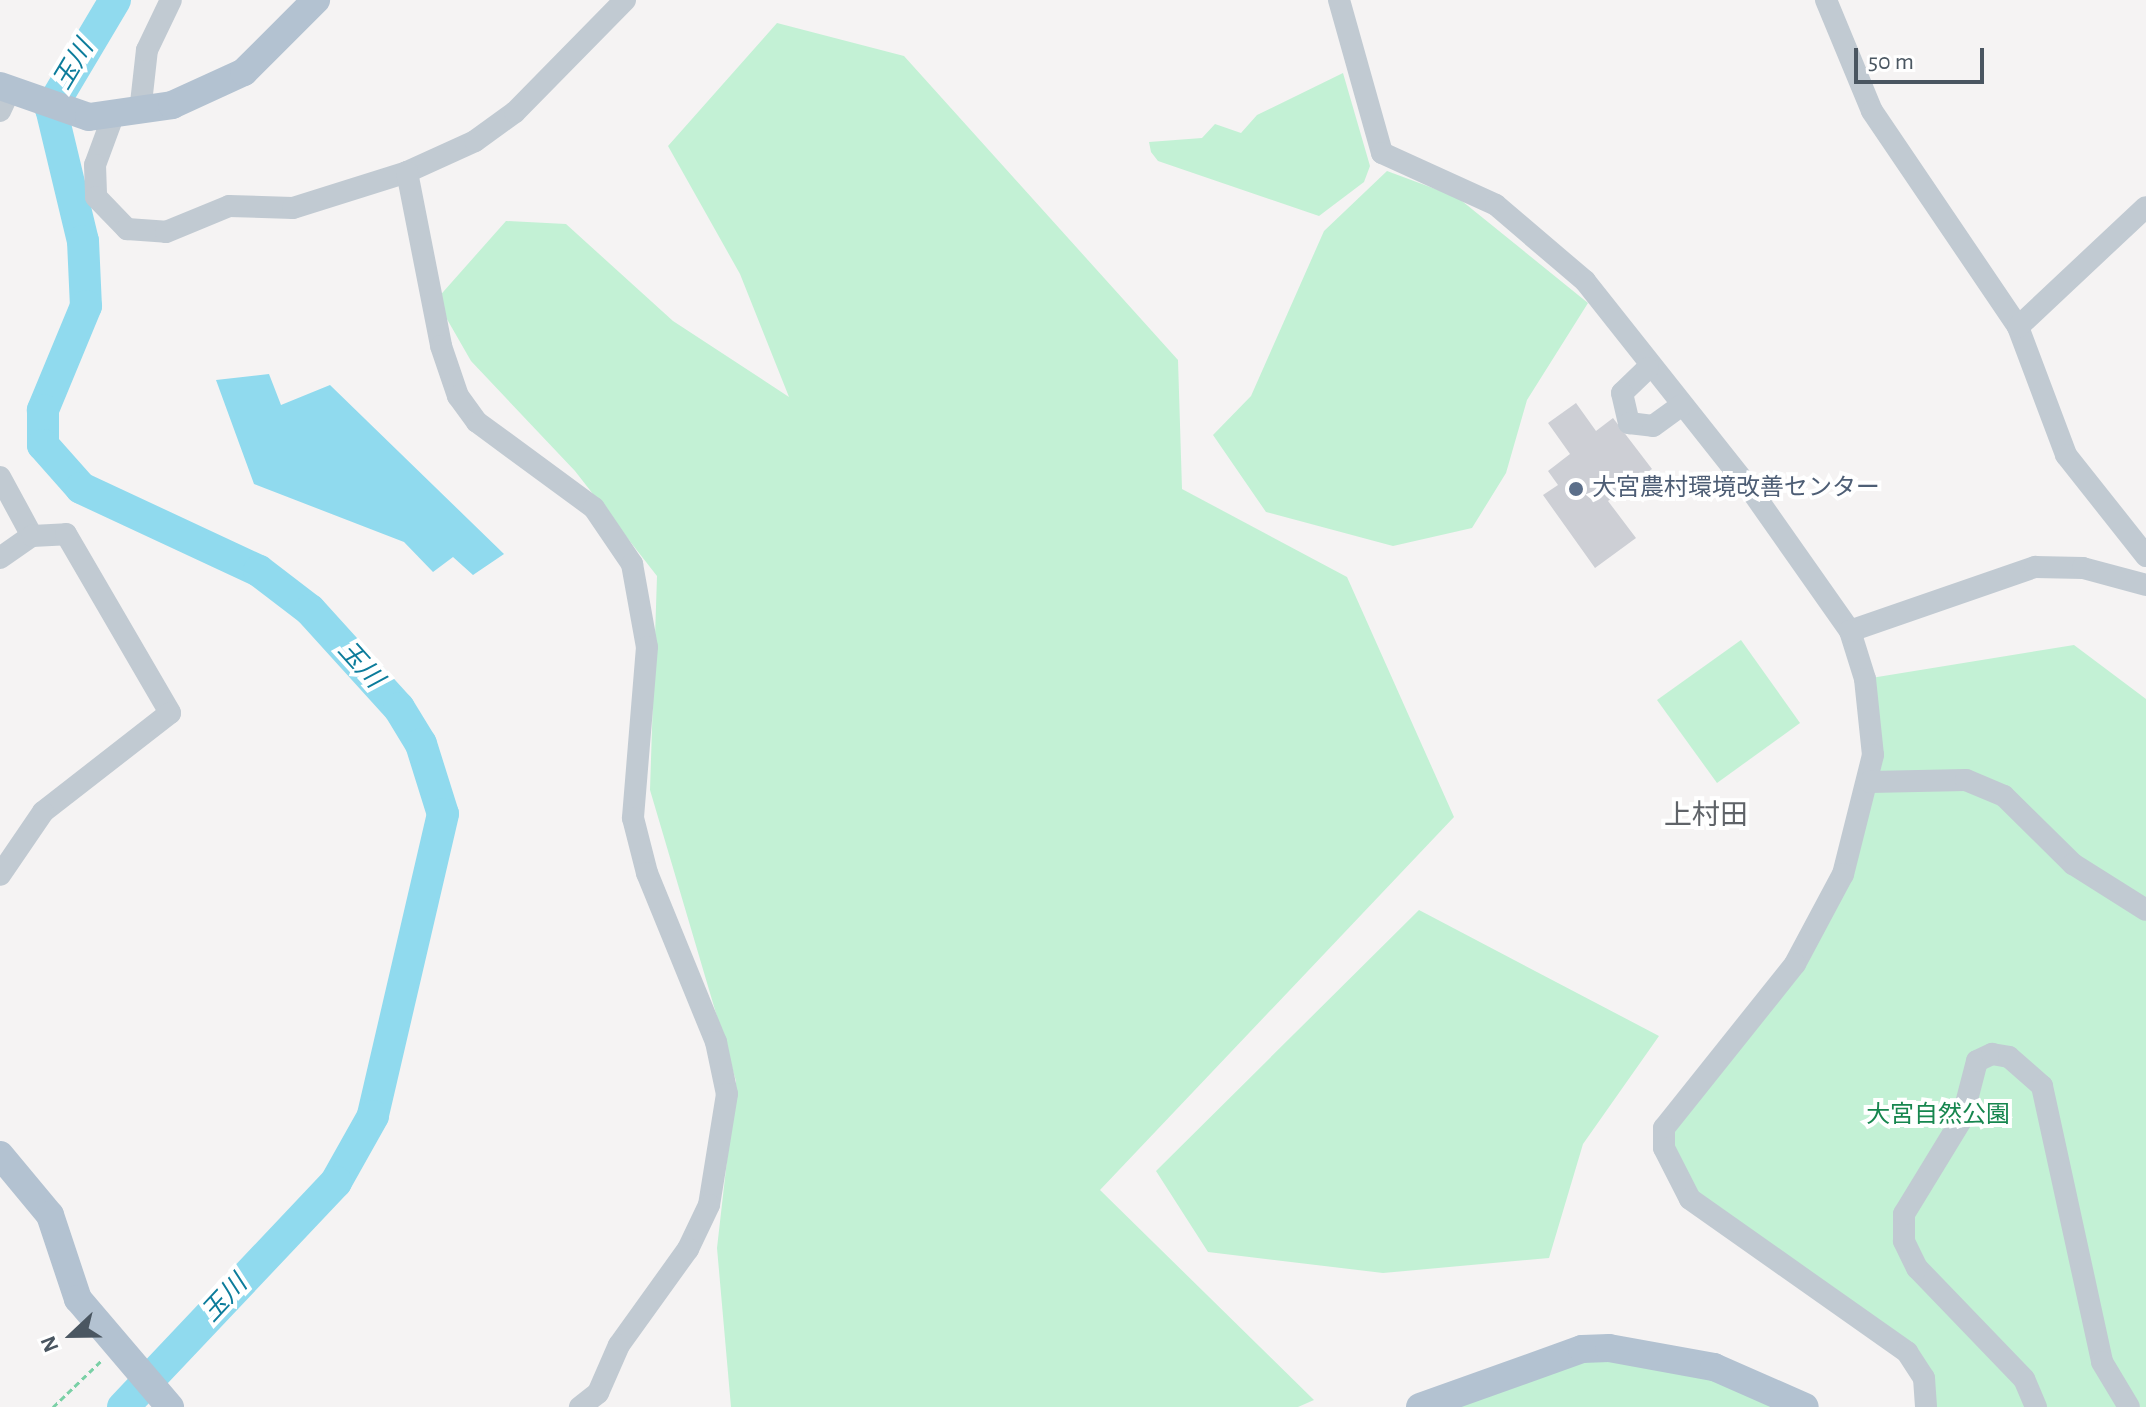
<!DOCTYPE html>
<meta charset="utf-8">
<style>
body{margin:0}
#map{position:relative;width:2146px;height:1407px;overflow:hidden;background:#f5f3f3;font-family:"Alegreya Sans","Noto Sans JP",sans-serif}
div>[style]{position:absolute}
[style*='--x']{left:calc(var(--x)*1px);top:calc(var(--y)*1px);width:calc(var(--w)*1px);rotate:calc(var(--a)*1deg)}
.green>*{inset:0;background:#c3f1d5}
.water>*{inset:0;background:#90daee}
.river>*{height:32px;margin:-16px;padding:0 16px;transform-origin:16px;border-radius:16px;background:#90daee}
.building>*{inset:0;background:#cdcfd5}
.path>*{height:3px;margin-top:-1.5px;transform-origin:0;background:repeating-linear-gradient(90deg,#7ad0a6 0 6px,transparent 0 10px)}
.minor>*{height:22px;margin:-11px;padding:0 11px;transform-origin:11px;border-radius:11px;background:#c1cad2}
.major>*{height:28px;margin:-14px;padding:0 14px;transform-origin:14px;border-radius:14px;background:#b3c2d1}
.dots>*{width:22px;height:22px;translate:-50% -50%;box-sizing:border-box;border:4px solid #fff;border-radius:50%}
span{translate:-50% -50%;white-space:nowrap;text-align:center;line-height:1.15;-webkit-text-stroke:8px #fff;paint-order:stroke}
.service-label{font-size:24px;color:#4e5e75}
.left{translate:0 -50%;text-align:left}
.park-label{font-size:24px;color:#17864f}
.water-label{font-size:26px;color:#0c7c9b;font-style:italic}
.quarter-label{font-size:28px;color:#5f6368}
.north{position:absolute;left:32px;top:1295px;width:80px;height:80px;-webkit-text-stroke:6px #fff;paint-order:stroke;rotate:248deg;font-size:22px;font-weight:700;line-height:32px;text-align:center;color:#4a5661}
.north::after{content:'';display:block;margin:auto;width:28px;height:36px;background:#4a5661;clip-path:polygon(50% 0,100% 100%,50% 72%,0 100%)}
.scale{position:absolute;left:1854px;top:48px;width:130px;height:36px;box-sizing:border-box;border:4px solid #4a5661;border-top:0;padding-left:10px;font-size:24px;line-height:28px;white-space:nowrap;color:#4a5661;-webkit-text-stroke:6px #fff;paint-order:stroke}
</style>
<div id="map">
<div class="green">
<i style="clip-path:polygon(777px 23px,904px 56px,1178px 360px,1182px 489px,1347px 577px,1454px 817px,1100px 1190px,1314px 1400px,1298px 1407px,731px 1407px,717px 1248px,736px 1081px,650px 790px,657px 576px,575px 471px,471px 361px,436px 300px,506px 221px,566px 224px,673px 321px,789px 397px,740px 274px,668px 146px)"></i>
<i style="clip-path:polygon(1343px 73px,1370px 166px,1364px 182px,1319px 216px,1158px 161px,1151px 152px,1149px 142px,1202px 138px,1215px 124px,1241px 133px,1257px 115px)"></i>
<i style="clip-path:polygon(1387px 171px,1457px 197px,1588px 303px,1527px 400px,1506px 473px,1472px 528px,1393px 546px,1266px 512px,1213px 435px,1251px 396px,1324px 231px)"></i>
<i style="clip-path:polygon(1741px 640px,1800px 723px,1717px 783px,1657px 700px)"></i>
<i style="clip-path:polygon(2074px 645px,2146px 699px,2146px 1407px,1926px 1407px,1924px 1378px,1690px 1199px,1664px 1148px,1696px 1079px,1795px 964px,1870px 782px,1865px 679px)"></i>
<i style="clip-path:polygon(1419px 910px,1659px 1036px,1583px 1144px,1549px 1258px,1383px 1273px,1208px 1252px,1156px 1171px)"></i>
<i style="clip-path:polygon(1609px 1348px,1805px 1407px,1420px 1407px)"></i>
</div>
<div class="water">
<i style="clip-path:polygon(269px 374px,281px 405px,330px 385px,504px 554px,473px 575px,453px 557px,433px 572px,404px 542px,254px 484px,216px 380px)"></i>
</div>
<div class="river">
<i style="--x:115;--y:0;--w:126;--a:120.7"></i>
<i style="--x:51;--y:108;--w:137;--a:76.5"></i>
<i style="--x:83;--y:241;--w:65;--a:87.4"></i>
<i style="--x:86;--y:306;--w:113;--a:112.5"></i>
<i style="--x:43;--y:410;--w:35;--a:90"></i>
<i style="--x:43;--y:445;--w:57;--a:48.5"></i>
<i style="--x:81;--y:488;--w:196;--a:25"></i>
<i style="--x:259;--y:571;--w:64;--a:37.4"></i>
<i style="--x:310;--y:610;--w:132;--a:47.8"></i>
<i style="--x:399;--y:708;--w:42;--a:58.6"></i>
<i style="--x:421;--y:744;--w:73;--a:72.6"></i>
<i style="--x:443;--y:814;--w:310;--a:103.1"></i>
<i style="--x:373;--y:1116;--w:76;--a:119.3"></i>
<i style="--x:336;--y:1182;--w:310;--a:133.4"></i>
</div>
<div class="building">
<i style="clip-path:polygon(1576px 403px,1596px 431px,1613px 418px,1652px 469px,1608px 501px,1636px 538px,1595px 568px,1543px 495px,1558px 485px,1548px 471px,1570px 454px,1548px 423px)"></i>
</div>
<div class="path">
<i style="--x:53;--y:1407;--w:68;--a:-43.8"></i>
</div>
<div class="minor">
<i style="--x:1339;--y:0;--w:159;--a:74.3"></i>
<i style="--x:1382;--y:153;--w:125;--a:24.5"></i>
<i style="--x:1496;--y:205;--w:117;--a:40.5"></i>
<i style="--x:1585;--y:281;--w:270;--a:51.6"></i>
<i style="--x:1753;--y:493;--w:169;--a:54.9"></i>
<i style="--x:1850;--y:631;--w:50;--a:72.6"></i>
<i style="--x:1865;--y:679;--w:76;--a:84"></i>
<i style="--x:1873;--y:755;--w:123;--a:104.1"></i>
<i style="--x:1843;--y:874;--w:102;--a:118.1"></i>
<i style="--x:1795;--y:964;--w:210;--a:128.6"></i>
<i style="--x:1664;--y:1128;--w:20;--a:90"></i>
<i style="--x:1664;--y:1148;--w:57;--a:63"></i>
<i style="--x:1690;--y:1199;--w:266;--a:35.2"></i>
<i style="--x:1907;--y:1352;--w:31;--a:57"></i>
<i style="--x:1924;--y:1378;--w:29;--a:86"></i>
<i style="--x:1826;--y:0;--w:120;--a:67.5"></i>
<i style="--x:1872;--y:111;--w:261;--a:55.9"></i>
<i style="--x:2018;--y:327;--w:137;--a:69.4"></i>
<i style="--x:2066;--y:455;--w:129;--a:51.6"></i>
<i style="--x:0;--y:111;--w:23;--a:-65"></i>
<i style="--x:140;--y:112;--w:62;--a:-83.6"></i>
<i style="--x:147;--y:50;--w:55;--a:-64.4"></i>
<i style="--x:112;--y:119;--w:49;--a:110.3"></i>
<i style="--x:95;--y:165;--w:32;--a:88"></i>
<i style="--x:96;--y:197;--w:45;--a:45.9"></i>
<i style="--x:127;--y:229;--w:39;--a:4"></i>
<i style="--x:166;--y:232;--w:68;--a:-22.4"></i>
<i style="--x:229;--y:206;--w:64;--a:1.8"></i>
<i style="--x:293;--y:208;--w:120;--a:-17.5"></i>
<i style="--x:407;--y:172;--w:75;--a:-24.5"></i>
<i style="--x:475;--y:141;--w:49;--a:-35.9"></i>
<i style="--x:515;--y:112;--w:157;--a:-45.5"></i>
<i style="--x:407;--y:172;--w:177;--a:78.9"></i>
<i style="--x:441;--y:346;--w:53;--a:71.2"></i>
<i style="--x:458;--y:396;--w:32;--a:54"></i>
<i style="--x:477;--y:422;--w:145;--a:36.3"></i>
<i style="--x:594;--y:508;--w:68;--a:55.8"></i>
<i style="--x:632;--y:564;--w:84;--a:79.8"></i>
<i style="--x:647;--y:647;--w:172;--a:94.7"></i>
<i style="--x:633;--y:818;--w:57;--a:75.7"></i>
<i style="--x:647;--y:873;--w:183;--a:67.8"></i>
<i style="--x:716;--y:1042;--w:53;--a:78.1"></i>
<i style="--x:727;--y:1094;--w:112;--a:99.2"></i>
<i style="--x:709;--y:1205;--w:49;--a:115.5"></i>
<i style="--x:688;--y:1249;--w:118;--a:125.7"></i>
<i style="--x:619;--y:1345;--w:52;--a:113.6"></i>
<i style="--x:598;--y:1393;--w:23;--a:142"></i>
<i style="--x:2018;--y:327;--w:175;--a:-43.2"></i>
<i style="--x:1648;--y:368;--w:36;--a:136"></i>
<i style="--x:1622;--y:393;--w:31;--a:77"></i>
<i style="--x:1629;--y:423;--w:24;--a:7"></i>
<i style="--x:1653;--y:426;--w:36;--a:-36"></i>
<i style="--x:0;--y:477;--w:67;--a:61.5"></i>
<i style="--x:0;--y:558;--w:39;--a:-35"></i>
<i style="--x:32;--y:536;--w:34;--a:-3"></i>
<i style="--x:66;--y:534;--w:207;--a:59.8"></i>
<i style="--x:170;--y:713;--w:161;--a:142.1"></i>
<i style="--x:43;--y:812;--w:76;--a:124.3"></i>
<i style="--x:1850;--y:631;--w:196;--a:-19.1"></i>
<i style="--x:2035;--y:567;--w:48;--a:1.2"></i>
<i style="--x:2083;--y:568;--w:65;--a:15.1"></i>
<i style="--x:1870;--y:782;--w:96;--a:-1.2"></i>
<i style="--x:1966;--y:780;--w:41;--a:22.8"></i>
<i style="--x:2004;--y:796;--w:97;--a:44.6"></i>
<i style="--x:2073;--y:864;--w:86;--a:32.2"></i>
<i style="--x:2036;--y:1407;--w:30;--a:-113"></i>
<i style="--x:2024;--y:1379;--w:154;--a:-133.9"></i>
<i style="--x:1917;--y:1268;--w:30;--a:-116"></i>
<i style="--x:1904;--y:1241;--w:27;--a:-90"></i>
<i style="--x:1904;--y:1214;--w:111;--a:-58.6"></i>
<i style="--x:1962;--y:1119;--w:60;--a:-75.5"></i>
<i style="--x:1977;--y:1061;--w:17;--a:-25"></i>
<i style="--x:1992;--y:1054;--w:17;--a:10"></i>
<i style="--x:2009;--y:1057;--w:44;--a:41.3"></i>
<i style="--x:2042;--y:1086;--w:282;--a:77.7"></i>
<i style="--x:2102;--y:1362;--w:52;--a:59"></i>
</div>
<div class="major">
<i style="--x:0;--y:86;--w:94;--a:19.2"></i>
<i style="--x:89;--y:117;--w:84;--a:-8.2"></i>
<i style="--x:172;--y:105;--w:79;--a:-24.6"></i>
<i style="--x:244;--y:72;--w:102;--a:-45"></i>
<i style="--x:0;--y:1155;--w:78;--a:50.2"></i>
<i style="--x:50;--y:1215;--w:89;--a:71.6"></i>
<i style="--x:78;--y:1299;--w:142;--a:49.6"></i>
<i style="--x:1420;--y:1407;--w:172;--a:-19.7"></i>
<i style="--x:1582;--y:1349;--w:27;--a:-2"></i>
<i style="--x:1609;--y:1348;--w:107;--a:10.3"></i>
<i style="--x:1714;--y:1367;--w:99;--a:23.7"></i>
</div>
<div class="dots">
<i style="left:1576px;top:489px;background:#5c6f8a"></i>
</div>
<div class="service-label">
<span class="left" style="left:1592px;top:489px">大宮農村環境改善センター</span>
</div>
<div class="park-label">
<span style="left:1938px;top:1116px">大宮自然公園</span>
</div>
<div class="water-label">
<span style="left:74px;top:65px;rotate:-59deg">玉川</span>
<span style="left:360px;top:665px;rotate:48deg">玉川</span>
<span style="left:225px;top:1299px;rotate:-47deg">玉川</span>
</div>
<div class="quarter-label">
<span style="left:1706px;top:816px">上村田</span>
</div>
<div class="north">N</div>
<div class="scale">50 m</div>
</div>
